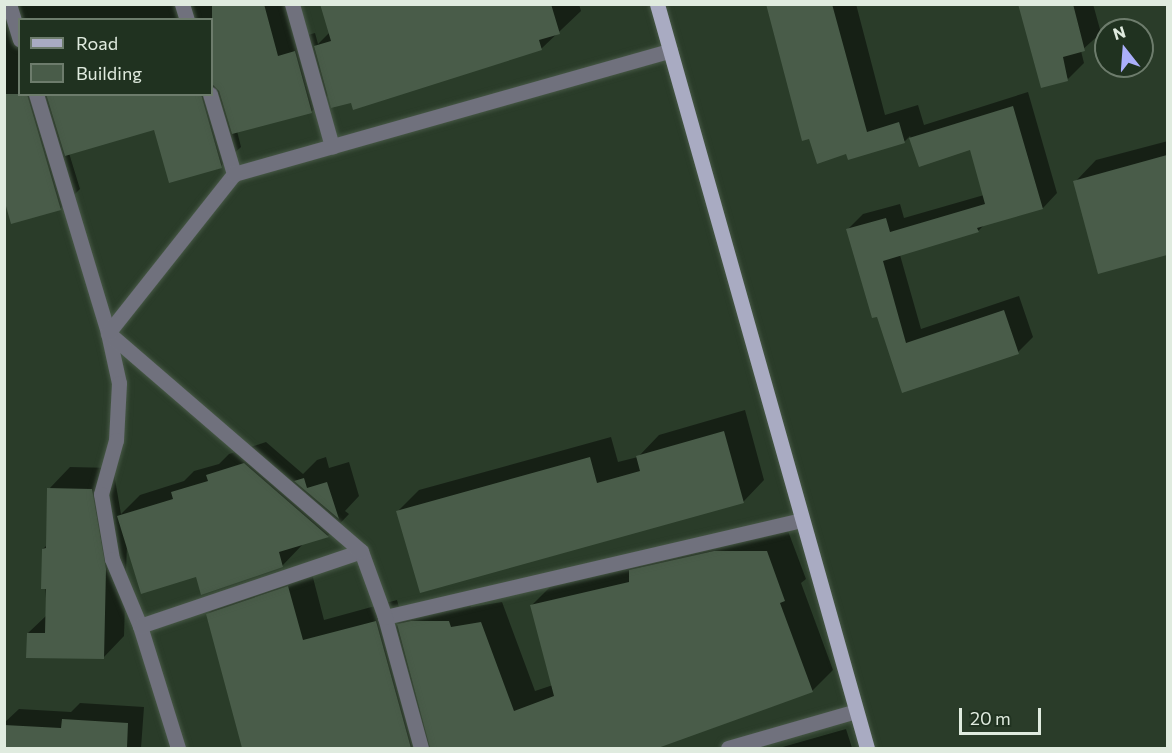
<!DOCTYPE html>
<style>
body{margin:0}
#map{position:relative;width:1172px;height:753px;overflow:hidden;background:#2a3c29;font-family:Commissioner,sans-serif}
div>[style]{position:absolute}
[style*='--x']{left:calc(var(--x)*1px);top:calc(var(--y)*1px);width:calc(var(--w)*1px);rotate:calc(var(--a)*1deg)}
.shadow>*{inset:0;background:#0007}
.building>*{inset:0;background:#495c49}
.roads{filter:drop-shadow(0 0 2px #475846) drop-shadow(0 0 2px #475846)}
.minor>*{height:15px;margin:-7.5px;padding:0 7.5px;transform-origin:7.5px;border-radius:7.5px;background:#70717d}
.major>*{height:15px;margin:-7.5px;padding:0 7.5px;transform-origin:7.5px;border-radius:7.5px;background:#a9abc2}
span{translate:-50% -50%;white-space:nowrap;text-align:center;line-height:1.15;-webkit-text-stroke:6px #203220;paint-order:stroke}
.frame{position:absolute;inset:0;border:6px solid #e0ebdf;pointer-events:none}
.legend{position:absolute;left:18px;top:18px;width:195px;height:78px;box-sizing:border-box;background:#203220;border:2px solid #6d7c6c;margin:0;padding:8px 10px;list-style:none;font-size:18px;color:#e0ebdf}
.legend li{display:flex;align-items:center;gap:12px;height:30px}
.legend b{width:30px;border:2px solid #6d7c6c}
.north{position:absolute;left:1094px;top:18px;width:60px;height:60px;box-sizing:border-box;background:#203220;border:2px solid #6d7c6c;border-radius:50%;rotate:343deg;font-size:16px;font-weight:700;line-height:24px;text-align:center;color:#e0ebdf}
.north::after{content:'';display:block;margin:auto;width:21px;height:27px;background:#abaffb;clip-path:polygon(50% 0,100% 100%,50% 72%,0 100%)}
.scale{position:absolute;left:959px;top:708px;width:82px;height:27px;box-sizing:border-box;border:3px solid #e0ebdf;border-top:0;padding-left:8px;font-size:18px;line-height:21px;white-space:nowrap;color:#e0ebdf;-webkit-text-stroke:4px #203220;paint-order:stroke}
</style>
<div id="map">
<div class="shadow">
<i style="clip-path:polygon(evenodd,4px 4px,288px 4px,297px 38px,315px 33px,318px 44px,330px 32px,321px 4px,579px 4px,581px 11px,542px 48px,354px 108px,352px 101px,329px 94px,312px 111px,237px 131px,241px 147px,221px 166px,155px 128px,69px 153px,80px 189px,60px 209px,4px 193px,4px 4px,20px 20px,212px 20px,212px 94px,20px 94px,20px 20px)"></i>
<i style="clip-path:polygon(767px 4px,856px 4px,885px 115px,918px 105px,924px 125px,1028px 92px,1057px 193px,1043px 208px,985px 224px,978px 231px,900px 255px,921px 329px,1019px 296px,1033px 337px,1018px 352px,903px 391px,848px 229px,863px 214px,900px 204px,904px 218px,984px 195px,971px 148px,920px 165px,910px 136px,905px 141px,849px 158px)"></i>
<i style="clip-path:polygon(1020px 4px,1093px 4px,1101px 33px,1081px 51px,1084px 63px,1068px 79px)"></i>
<i style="clip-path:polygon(1168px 141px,1168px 254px,1099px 272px,1075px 182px,1096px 160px)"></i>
<i style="clip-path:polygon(745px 410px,764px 480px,743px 502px,398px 511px,419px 490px,611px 437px,618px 462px,638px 457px,659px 435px)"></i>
<i style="clip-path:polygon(266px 442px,303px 474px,317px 460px,326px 457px,329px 468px,349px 462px,359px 496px,345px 511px,349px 514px,329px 535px,304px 543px,282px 566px,197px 575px,127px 543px,124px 636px,103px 658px,28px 633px,47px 615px,43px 549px,47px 545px,49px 489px,70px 467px,113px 468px,121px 514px,140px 495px,184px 481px,194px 471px,219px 464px,229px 454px)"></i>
<i style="clip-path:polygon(736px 530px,788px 531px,806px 579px,801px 583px,833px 670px,812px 691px,654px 748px,459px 748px,434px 678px,448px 748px,244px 748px,208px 614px,229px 593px,310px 566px,324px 620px,397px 600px,403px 621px,420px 604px,470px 601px,471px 607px,502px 602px,535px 691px,553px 685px,531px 606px,552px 585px)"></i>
<i style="clip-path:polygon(80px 703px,144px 707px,141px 748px,4px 748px,4px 723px,19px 709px,71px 712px)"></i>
<i style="clip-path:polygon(846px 729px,852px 748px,779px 748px)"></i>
</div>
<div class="building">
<i style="clip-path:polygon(212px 4px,264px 4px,278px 56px,295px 51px,312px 113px,232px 134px,219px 91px,212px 84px)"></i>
<i style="clip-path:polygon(320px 4px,551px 4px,560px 34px,539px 40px,542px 50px,353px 110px,351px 103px,331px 108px,314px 46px,331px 41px)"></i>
<i style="clip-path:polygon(766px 4px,832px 4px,867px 132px,899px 122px,905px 143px,848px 160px,846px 154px,817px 164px,809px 139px,802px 141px)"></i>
<i style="clip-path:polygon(1018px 4px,1073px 4px,1085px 51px,1063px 57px,1068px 81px,1041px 88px)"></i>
<i style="clip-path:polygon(4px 94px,27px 94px,61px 210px,11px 224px,4px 199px)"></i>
<i style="clip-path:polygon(46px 94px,201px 94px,222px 168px,169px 183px,154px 130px,65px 156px)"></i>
<i style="clip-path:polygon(1013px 106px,1043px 209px,977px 228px,979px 232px,883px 261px,906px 343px,1004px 310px,1019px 354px,902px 393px,877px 317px,872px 318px,846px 229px,886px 218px,890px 232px,985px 204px,970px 150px,919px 167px,909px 138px)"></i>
<i style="clip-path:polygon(1167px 155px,1167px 255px,1098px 274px,1073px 181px)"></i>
<i style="clip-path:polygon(724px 431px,744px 503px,420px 593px,396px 511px,590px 457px,597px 483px,640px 471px,636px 456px)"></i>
<i style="clip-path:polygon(244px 463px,329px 537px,279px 552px,283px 567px,201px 595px,196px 577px,141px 594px,117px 516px,173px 499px,171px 492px,208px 481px,206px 475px)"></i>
<i style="clip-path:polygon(304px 478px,307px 488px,327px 482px,339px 519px,294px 481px)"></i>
<i style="clip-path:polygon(47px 488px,92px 489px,106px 569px,104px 659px,26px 658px,27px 633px,45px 633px,46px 589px,41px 589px,42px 549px,46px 548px)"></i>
<i style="clip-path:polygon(714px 551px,767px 551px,785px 601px,780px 603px,813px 692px,658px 748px,430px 748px,397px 624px,411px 621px,449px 621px,451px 627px,481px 622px,514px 711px,554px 696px,530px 605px,629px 582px,629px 570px)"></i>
<i style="clip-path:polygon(288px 586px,303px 640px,376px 621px,411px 748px,242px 748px,206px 614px)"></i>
<i style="clip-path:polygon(62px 719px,128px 723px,127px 748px,4px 748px,4px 725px,61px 728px)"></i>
</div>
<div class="roads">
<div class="minor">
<i style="--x:9;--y:4;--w:37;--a:73"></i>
<i style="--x:182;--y:4;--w:17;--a:73"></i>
<i style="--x:292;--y:4;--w:148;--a:74.3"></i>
<i style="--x:36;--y:94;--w:250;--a:73.2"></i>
<i style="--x:108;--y:333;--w:51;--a:77.6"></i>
<i style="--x:119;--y:383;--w:57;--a:93"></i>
<i style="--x:116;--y:440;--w:56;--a:105.5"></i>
<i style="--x:101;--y:494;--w:66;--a:80.4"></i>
<i style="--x:112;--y:559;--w:73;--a:67.3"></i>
<i style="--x:140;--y:626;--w:128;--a:72.7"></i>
<i style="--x:210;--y:94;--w:84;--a:73.3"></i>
<i style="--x:385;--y:617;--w:428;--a:-13.1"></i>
<i style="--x:140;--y:626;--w:233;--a:-18.7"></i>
<i style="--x:421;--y:748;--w:136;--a:-105.4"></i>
<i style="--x:385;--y:617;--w:70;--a:-110"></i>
<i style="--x:361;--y:551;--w:334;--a:-139.2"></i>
<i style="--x:108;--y:333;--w:203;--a:-51.6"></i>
<i style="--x:234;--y:174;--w:453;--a:-15.8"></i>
<i style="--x:728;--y:748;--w:133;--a:-16.1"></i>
</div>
<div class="major">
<i style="--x:657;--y:4;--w:773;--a:74.24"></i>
</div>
</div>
<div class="frame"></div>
<ul class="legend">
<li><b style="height:8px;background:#a9abc2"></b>Road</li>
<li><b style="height:16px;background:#495c49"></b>Building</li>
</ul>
<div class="north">N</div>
<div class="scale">20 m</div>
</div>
